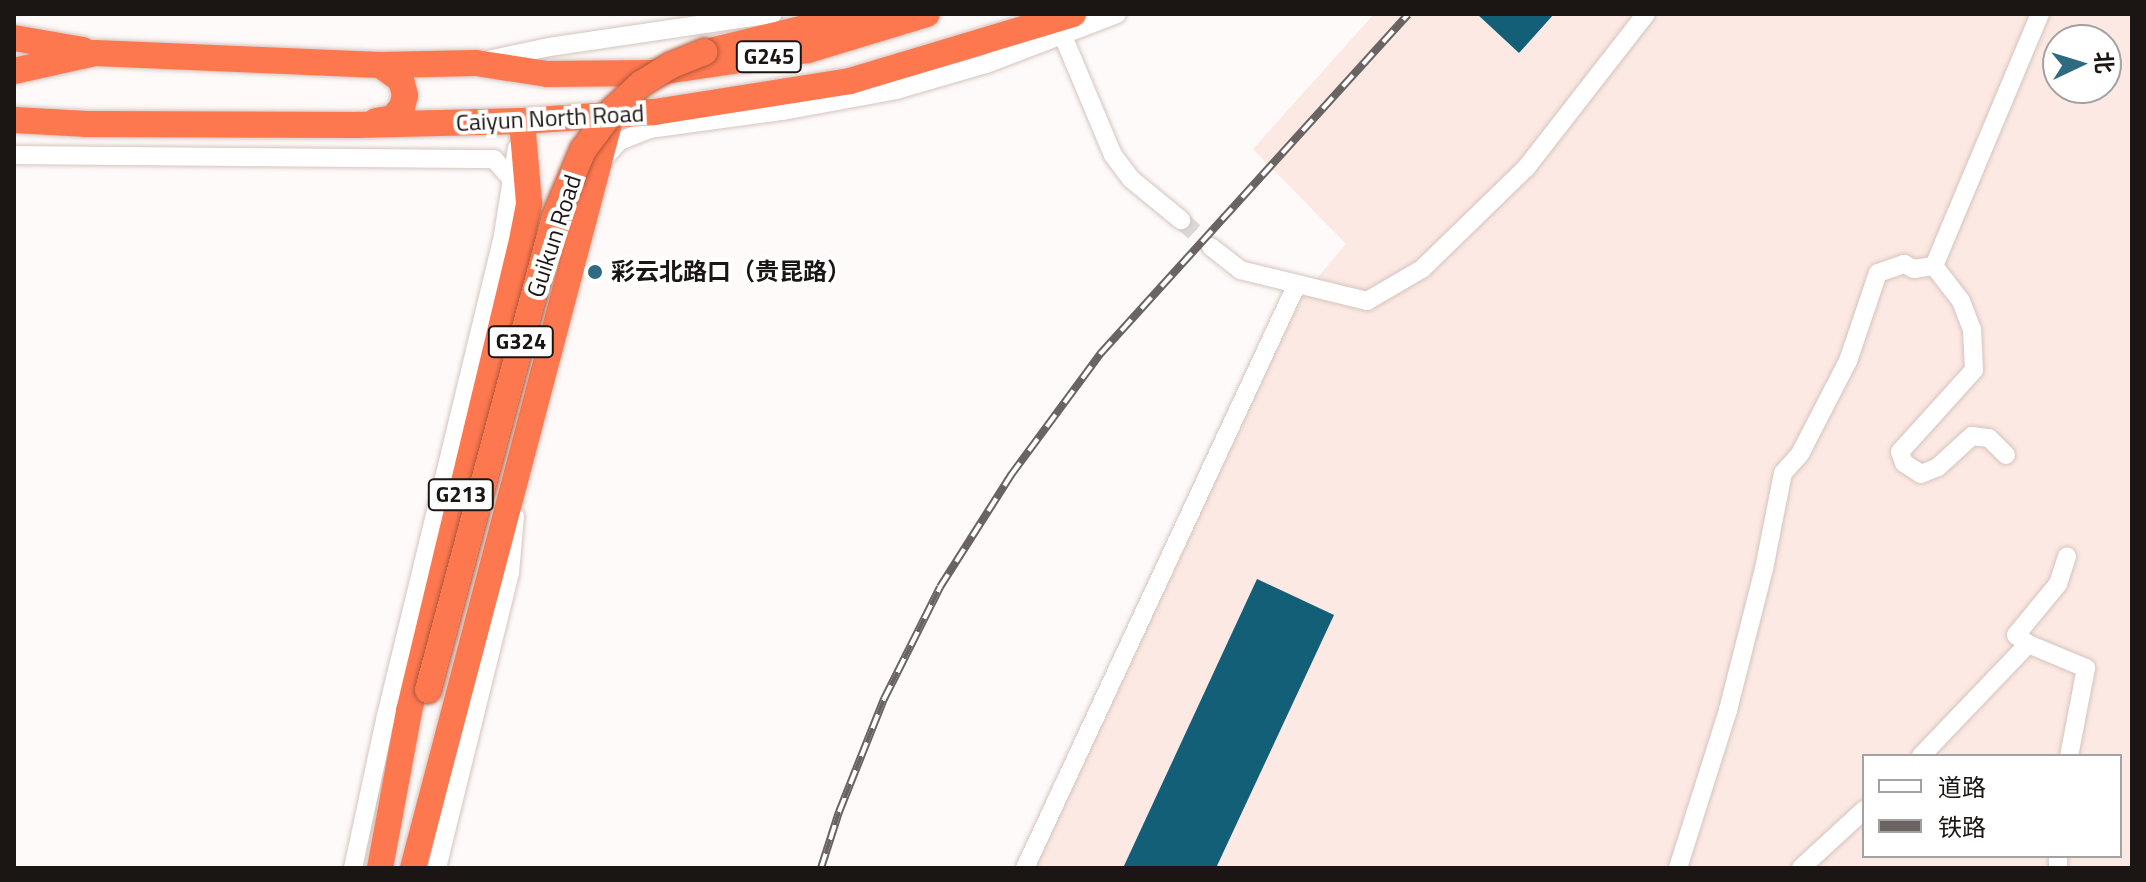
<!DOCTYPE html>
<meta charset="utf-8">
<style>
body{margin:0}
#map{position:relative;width:2146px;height:882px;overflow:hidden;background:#fefaf9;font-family:"Titillium Web","Noto Sans SC",sans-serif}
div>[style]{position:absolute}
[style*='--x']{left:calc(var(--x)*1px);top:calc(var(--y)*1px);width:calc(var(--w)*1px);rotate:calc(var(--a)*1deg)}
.built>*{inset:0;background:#fde9e3}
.building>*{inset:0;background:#145f78}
.minor-tunnel>*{height:18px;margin-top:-9px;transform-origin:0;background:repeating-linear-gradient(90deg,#dcd8d7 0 18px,transparent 0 27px)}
.roads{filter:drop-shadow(0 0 2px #d4c4bf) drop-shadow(0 0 2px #d4c4bf)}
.minor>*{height:18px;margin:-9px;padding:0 9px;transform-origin:9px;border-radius:9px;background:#fff}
.highway>*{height:26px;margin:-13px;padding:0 13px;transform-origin:13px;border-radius:13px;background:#fe784f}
.rail>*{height:8px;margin-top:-4px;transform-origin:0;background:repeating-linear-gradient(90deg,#fff 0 15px,#696462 0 30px);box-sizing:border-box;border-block:2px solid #696462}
.bridges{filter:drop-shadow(0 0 2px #af563a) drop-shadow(0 0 2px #af563a)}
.highway-bridge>*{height:26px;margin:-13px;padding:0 13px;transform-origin:13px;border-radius:13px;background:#fe784f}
.dots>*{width:22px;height:22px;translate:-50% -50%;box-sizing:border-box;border:4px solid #fff;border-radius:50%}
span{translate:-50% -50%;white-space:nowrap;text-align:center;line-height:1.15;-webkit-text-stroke:8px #fff;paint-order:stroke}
.shield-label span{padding:2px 6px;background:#fff;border:2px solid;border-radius:6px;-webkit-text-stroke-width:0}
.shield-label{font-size:22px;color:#1b1614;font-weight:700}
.street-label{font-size:24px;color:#1b1614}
.poi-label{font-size:24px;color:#1b1614;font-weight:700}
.left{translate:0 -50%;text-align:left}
.frame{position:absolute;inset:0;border:16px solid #1b1614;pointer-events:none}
.legend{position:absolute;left:1862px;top:754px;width:260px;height:104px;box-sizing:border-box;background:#fff;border:2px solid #a4a2a1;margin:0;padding:10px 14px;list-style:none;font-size:24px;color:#1b1614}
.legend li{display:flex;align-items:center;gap:16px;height:40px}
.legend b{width:40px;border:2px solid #a4a2a1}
.north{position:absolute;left:2042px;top:24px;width:80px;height:80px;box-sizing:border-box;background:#fff;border:2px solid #a4a2a1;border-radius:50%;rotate:86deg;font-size:22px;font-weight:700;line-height:32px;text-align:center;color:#1b1614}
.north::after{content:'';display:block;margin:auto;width:28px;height:36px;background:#2e6b81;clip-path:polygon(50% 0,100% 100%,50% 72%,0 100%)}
</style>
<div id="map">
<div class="built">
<i style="clip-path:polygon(evenodd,1374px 14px,2132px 14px,2132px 868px,1034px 868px,1291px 309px,1346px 244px,1253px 149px,1374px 14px,2058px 40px,2106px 40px,2106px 88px,2058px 88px,2058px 40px,1374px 14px,1864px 756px,2120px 756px,2120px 856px,1864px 856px,1864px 756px)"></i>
</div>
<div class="building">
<i style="clip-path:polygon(1477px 14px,1554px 14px,1519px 53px)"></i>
<i style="clip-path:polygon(1257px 579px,1334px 615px,1216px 868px,1123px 868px)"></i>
</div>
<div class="minor-tunnel">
<i style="--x:1181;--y:220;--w:40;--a:42"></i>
</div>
<div class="roads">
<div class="minor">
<i style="--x:1063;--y:36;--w:129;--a:67.2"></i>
<i style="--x:1113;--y:155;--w:30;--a:53"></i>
<i style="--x:1131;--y:179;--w:65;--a:39.4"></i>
<i style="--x:488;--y:60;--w:62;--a:-12"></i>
<i style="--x:549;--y:47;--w:226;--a:-8.4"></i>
<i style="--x:14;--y:155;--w:480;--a:0.5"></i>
<i style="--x:494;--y:159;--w:28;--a:49"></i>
<i style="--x:602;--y:160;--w:26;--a:-47"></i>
<i style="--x:620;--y:141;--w:31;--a:-22"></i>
<i style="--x:649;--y:129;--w:135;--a:-7.7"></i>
<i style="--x:783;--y:111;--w:115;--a:-10.5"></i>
<i style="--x:896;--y:90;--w:94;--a:-16.1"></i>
<i style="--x:986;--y:64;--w:140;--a:-20.9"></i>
<i style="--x:1211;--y:247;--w:37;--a:38"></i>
<i style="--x:1240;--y:270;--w:131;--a:13.7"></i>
<i style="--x:1367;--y:301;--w:64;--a:-30.2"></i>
<i style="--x:1422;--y:269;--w:145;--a:-44.2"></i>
<i style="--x:1526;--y:168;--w:195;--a:-52.1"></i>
<i style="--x:1934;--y:266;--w:44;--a:52.4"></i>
<i style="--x:1961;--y:301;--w:30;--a:69"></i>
<i style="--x:1972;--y:329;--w:41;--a:87.2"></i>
<i style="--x:1974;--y:370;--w:110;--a:132.1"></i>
<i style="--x:1900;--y:452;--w:12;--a:70"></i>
<i style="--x:1904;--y:463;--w:20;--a:33"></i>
<i style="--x:1921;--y:474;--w:18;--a:-22"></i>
<i style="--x:1938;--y:467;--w:46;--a:-42.4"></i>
<i style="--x:1972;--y:436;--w:17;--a:7"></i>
<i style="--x:1989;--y:438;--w:24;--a:45"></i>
<i style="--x:2028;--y:644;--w:15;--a:-143"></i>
<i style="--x:2016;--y:635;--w:66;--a:-50.5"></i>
<i style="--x:2058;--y:584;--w:29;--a:-72"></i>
<i style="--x:1921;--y:756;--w:155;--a:-46.3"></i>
<i style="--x:2028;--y:644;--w:63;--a:22.5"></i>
<i style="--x:2086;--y:668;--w:90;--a:100.9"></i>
<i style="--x:2058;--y:856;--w:12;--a:90"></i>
<i style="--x:353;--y:868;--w:151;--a:-77.8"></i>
<i style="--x:385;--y:720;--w:499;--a:-76.3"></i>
<i style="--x:503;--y:235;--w:88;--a:-80.9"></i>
<i style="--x:437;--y:868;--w:304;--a:-76.1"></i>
<i style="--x:510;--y:573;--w:57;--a:-85"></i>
<i style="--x:1025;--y:868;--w:642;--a:-65.03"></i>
<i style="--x:1678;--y:868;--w:166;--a:-72.4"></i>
<i style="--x:1728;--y:710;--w:146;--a:-75.7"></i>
<i style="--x:1764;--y:569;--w:98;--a:-78.8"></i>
<i style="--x:1783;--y:473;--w:25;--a:-48"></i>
<i style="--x:1800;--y:454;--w:105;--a:-62.7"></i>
<i style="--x:1848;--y:361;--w:93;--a:-71.2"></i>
<i style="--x:1878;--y:273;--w:28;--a:-19"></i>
<i style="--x:1904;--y:264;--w:11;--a:27"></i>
<i style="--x:1914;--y:269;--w:20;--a:-9"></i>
<i style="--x:1934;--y:266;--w:273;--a:-67.2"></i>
<i style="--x:1801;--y:868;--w:86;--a:-42.6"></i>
</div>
<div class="highway">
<i style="--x:14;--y:38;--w:70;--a:9.9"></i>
<i style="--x:715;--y:50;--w:152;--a:-13.7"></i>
<i style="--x:14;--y:71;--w:83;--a:-12.5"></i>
<i style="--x:95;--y:53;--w:285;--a:2.4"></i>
<i style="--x:380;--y:65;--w:96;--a:-1.2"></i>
<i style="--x:476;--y:63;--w:72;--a:8.8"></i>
<i style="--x:547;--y:74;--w:105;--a:-0.5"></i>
<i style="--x:652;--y:73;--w:158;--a:-8.4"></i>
<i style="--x:808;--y:50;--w:124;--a:-16.8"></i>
<i style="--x:14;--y:120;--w:73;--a:3.1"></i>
<i style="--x:87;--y:124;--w:269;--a:0.2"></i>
<i style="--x:356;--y:125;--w:166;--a:-1.4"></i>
<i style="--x:522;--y:121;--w:133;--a:-3.9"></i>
<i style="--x:655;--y:112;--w:197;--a:-9"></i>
<i style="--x:850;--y:81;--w:233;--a:-16.7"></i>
<i style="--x:376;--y:121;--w:17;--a:-10"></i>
<i style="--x:393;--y:118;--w:14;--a:-51"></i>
<i style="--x:402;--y:107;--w:12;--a:-76"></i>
<i style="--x:405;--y:95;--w:16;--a:-105"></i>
<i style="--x:401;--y:80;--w:26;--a:-144"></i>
<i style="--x:380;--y:868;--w:160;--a:-79.5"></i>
<i style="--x:409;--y:711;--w:489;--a:-76.5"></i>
<i style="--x:523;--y:235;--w:33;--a:-79"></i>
<i style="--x:529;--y:203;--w:82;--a:-94.9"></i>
<i style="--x:413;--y:868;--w:778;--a:-75.25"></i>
</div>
</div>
<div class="rail">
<i style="--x:821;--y:868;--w:59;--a:-72.2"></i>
<i style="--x:839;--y:812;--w:122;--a:-68.3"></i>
<i style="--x:884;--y:699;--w:125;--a:-63.4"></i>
<i style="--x:940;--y:587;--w:133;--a:-57.6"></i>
<i style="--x:1011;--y:475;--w:152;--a:-53.6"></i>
<i style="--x:1101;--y:353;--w:457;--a:-47.8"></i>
</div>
<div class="bridges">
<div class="highway-bridge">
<i style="--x:428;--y:690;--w:488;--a:-75"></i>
<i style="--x:554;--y:219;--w:75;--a:-67.2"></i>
<i style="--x:583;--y:150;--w:51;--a:-52.9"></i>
<i style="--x:614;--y:109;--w:37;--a:-43"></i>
<i style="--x:641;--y:84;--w:36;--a:-32"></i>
<i style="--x:672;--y:65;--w:35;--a:-22"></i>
</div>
</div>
<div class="dots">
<i style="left:595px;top:272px;background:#2e6b81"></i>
</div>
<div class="shield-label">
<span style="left:769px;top:57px">G245</span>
<span style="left:521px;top:342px">G324</span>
<span style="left:461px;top:495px">G213</span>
</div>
<div class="street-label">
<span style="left:550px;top:118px;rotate:-3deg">Caiyun North Road</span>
<span style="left:554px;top:236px;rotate:-72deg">Guikun Road</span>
</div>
<div class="poi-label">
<span class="left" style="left:611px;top:272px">彩云北路口（贵昆路）</span>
</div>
<div class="frame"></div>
<ul class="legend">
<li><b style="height:10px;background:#fff"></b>道路</li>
<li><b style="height:10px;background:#696462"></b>铁路</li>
</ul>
<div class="north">北</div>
</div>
